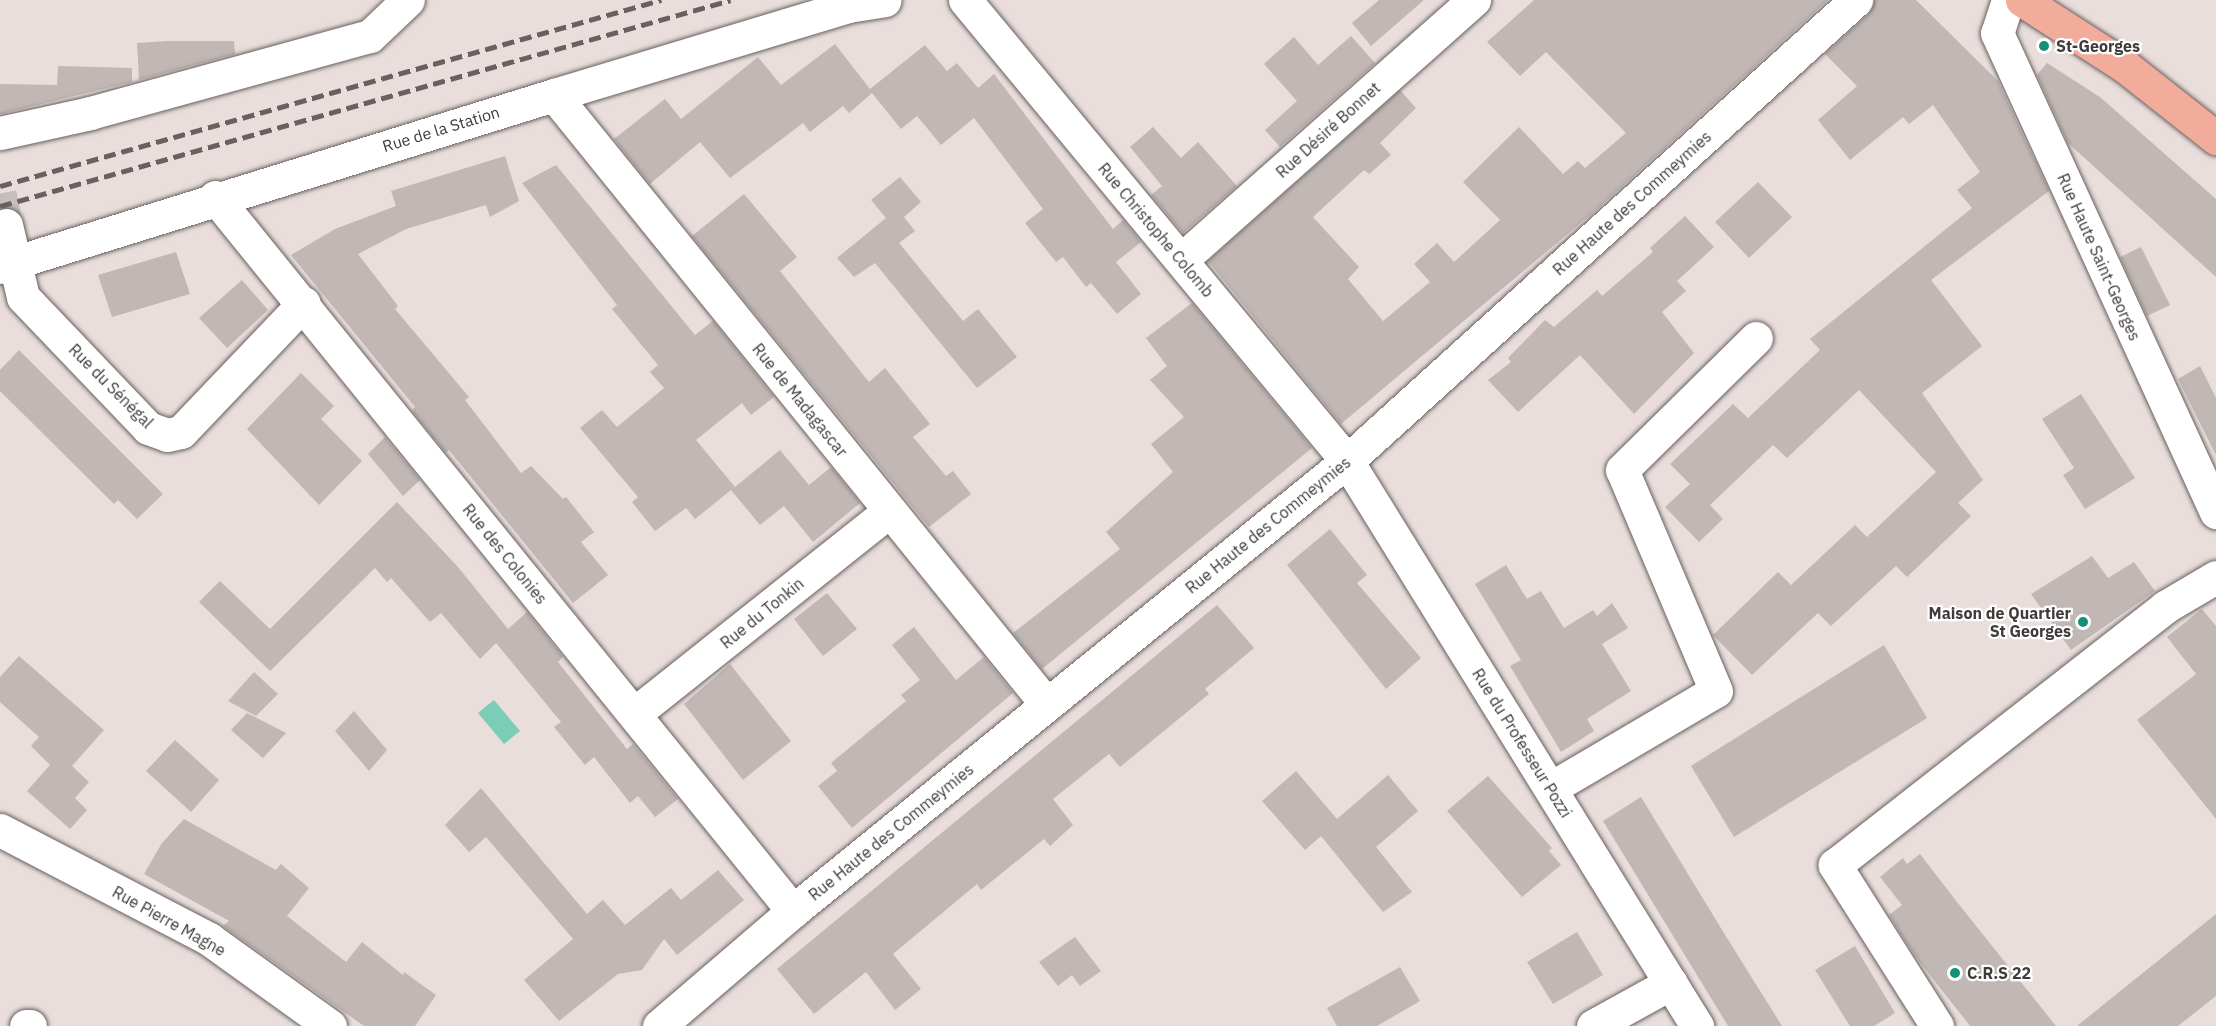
<!DOCTYPE html>
<meta charset="utf-8">
<style>
body{margin:0}
#map{position:relative;width:2216px;height:1026px;overflow:hidden;background:#e9dedc;font-family:"IBM Plex Sans",sans-serif}
div>[style]{position:absolute}
[style*='--x']{left:calc(var(--x)*1px);top:calc(var(--y)*1px);width:calc(var(--w)*1px);rotate:calc(var(--a)*1deg)}
.water>*{inset:0;background:#7aceb6}
.building>*{inset:0;background:#c1b7b4}
.minor-tunnel>*{height:33px;margin-top:-16.5px;transform-origin:0;background:repeating-linear-gradient(90deg,#c7bdbc 0 33px,transparent 0 49px)}
.roads{filter:drop-shadow(0 0 2px #69605e) drop-shadow(0 0 2px #69605e)}
.minor>*{height:33px;margin:-16.5px;padding:0 16.5px;transform-origin:16.5px;border-radius:16.5px;background:#fff}
.major>*{height:33px;margin:-16.5px;padding:0 16.5px;transform-origin:16.5px;border-radius:16.5px;background:#f1ac9c}
.rail>*{height:4.5px;margin-top:-2.25px;transform-origin:0;background:repeating-linear-gradient(90deg,#676260 0 12px,transparent 0 18px)}
.dots>*{width:16px;height:16px;translate:-50% -50%;box-sizing:border-box;border:3px solid #fff;border-radius:50%}
span{translate:-50% -50%;white-space:nowrap;text-align:center;line-height:1.15;-webkit-text-stroke:4.5px #fff;paint-order:stroke}
.poi-label{font-size:16px;color:#3f3b3a;font-weight:700}
.left{translate:0 -50%;text-align:left}
.right{translate:-100% -50%;text-align:right}
.street-label{font-size:16px;color:#3f3b3a}
</style>
<div id="map">
<div class="water">
<i style="clip-path:polygon(494px 700px,520px 731px,504px 744px,478px 713px)"></i>
</div>
<div class="building">
<i style="clip-path:polygon(1379px 0,1424px 0,1371px 46px,1352px 23px)"></i>
<i style="clip-path:polygon(1534px 0,1828px 0,1595px 211px,1341px 424px,1208px 261px,1400px 90px,1416px 108px,1380px 143px,1391px 155px,1369px 174px,1364px 170px,1313px 217px,1359px 267px,1348px 279px,1383px 321px,1430px 282px,1414px 264px,1437px 243px,1454px 262px,1500px 220px,1463px 182px,1519px 127px,1563px 174px,1578px 161px,1585px 168px,1626px 133px,1546px 52px,1520px 76px,1487px 42px)"></i>
<i style="clip-path:polygon(1874px 0,1916px 0,1998px 81px,2049px 191px,1931px 280px,1982px 346px,1922px 393px,1983px 480px,1958px 503px,1971px 516px,1907px 577px,1896px 566px,1831px 626px,1818px 613px,1752px 675px,1713px 635px,1778px 572px,1791px 585px,1855px 525px,1867px 537px,1936px 472px,1859px 390px,1787px 458px,1773px 445px,1710px 505px,1723px 519px,1699px 542px,1665px 507px,1690px 484px,1670px 464px,1733px 404px,1748px 418px,1820px 350px,1810px 339px,1972px 208px,1957px 190px,1980px 172px,1933px 105px,1909px 124px,1903px 117px,1850px 160px,1818px 120px,1857px 86px,1825px 54px,1869px 14px)"></i>
<i style="clip-path:polygon(1351px 36px,1375px 63px,1280px 147px,1265px 130px,1297px 101px,1264px 64px,1294px 37px,1318px 65px)"></i>
<i style="clip-path:polygon(168px 41px,234px 41px,235px 54px,139px 80px,137px 43px)"></i>
<i style="clip-path:polygon(835px 44px,870px 89px,925px 45px,947px 71px,957px 63px,978px 88px,994px 74px,1113px 229px,1123px 220px,1141px 242px,1116px 262px,1141px 294px,1117px 314px,1091px 283px,1086px 287px,1063px 257px,1056px 262px,1025px 223px,1043px 209px,974px 118px,941px 145px,917px 116px,901px 129px,872px 93px,849px 113px,843px 106px,810px 132px,803px 123px,730px 178px,700px 142px,650px 184px,614px 139px,665px 99px,681px 119px,758px 57px,781px 85px)"></i>
<i style="clip-path:polygon(2047px 63px,2100px 97px,2216px 199px,2216px 277px,2068px 143px,2037px 75px)"></i>
<i style="clip-path:polygon(58px 66px,132px 68px,132px 82px,0 114px,0 84px,57px 85px)"></i>
<i style="clip-path:polygon(1153px 127px,1181px 158px,1198px 142px,1237px 186px,1183px 233px,1151px 195px,1162px 186px,1130px 147px)"></i>
<i style="clip-path:polygon(505px 156px,519px 201px,490px 217px,486px 205px,406px 229px,358px 254px,398px 306px,395px 309px,469px 397px,465px 400px,521px 473px,531px 466px,563px 499px,566px 497px,594px 532px,581px 542px,608px 575px,573px 603px,449px 450px,446px 453px,412px 411px,415px 407px,291px 255px,335px 229px,396px 206px,391px 191px)"></i>
<i style="clip-path:polygon(556px 165px,695px 335px,713px 321px,774px 397px,751px 415px,742px 403px,696px 440px,735px 487px,780px 450px,809px 485px,831px 467px,860px 503px,813px 542px,784px 506px,760px 525px,731px 490px,695px 519px,686px 508px,655px 531px,632px 502px,638px 497px,580px 428px,602px 410px,617px 427px,664px 388px,650px 372px,658px 365px,612px 309px,617px 305px,522px 183px)"></i>
<i style="clip-path:polygon(900px 177px,921px 202px,904px 217px,915px 231px,899px 243px,963px 321px,978px 309px,1017px 357px,977px 388px,875px 263px,854px 277px,837px 258px,886px 218px,871px 200px)"></i>
<i style="clip-path:polygon(1758px 182px,1792px 217px,1749px 258px,1715px 222px)"></i>
<i style="clip-path:polygon(744px 194px,797px 257px,780px 271px,869px 382px,885px 368px,930px 424px,913px 437px,946px 476px,953px 471px,971px 494px,929px 527px,692px 236px)"></i>
<i style="clip-path:polygon(1685px 216px,1714px 247px,1677px 281px,1686px 291px,1662px 312px,1694px 353px,1634px 414px,1580px 355px,1518px 412px,1488px 380px,1511px 362px,1508px 358px,1545px 320px,1554px 327px,1597px 290px,1602px 296px,1653px 252px,1650px 248px)"></i>
<i style="clip-path:polygon(2141px 247px,2170px 305px,2147px 316px,2120px 257px)"></i>
<i style="clip-path:polygon(176px 252px,190px 294px,112px 317px,98px 275px)"></i>
<i style="clip-path:polygon(242px 280px,268px 310px,227px 348px,199px 318px)"></i>
<i style="clip-path:polygon(1192px 303px,1312px 448px,1042px 669px,1013px 633px,1120px 549px,1106px 532px,1173px 472px,1151px 444px,1184px 417px,1150px 380px,1167px 366px,1146px 338px)"></i>
<i style="clip-path:polygon(19px 350px,163px 494px,137px 519px,118px 500px,114px 504px,0 391px,0 370px)"></i>
<i style="clip-path:polygon(2200px 366px,2216px 398px,2216px 455px,2178px 379px)"></i>
<i style="clip-path:polygon(301px 373px,334px 406px,321px 419px,362px 461px,319px 505px,247px 429px)"></i>
<i style="clip-path:polygon(2081px 394px,2135px 478px,2085px 509px,2063px 475px,2074px 468px,2042px 419px)"></i>
<i style="clip-path:polygon(385px 437px,420px 480px,403px 496px,368px 454px)"></i>
<i style="clip-path:polygon(397px 502px,458px 567px,508px 629px,527px 612px,563px 657px,558px 662px,627px 749px,633px 744px,678px 799px,655px 817px,638px 796px,630px 803px,594px 757px,585px 765px,554px 727px,561px 722px,496px 643px,480px 659px,441px 613px,430px 622px,391px 578px,387px 582px,375px 568px,270px 671px,199px 602px,220px 581px,270px 629px)"></i>
<i style="clip-path:polygon(1330px 529px,1367px 575px,1357px 583px,1421px 658px,1386px 689px,1287px 565px)"></i>
<i style="clip-path:polygon(2092px 556px,2108px 578px,2134px 562px,2155px 591px,2071px 650px,2031px 594px)"></i>
<i style="clip-path:polygon(1506px 565px,1527px 599px,1541px 591px,1564px 628px,1593px 610px,1597px 616px,1612px 603px,1628px 628px,1602px 644px,1631px 691px,1587px 719px,1594px 731px,1561px 752px,1510px 666px,1521px 660px,1475px 584px)"></i>
<i style="clip-path:polygon(827px 593px,857px 629px,823px 656px,794px 619px)"></i>
<i style="clip-path:polygon(1217px 605px,1254px 648px,1205px 689px,1209px 694px,1120px 767px,1109px 754px,1053px 799px,1073px 825px,1050px 846px,1044px 839px,981px 890px,977px 884px,893px 954px,921px 989px,895px 1010px,866px 972px,814px 1014px,777px 969px)"></i>
<i style="clip-path:polygon(2202px 609px,2216px 626px,2216px 819px,2137px 720px,2196px 674px,2167px 637px)"></i>
<i style="clip-path:polygon(914px 627px,956px 680px,984px 657px,1013px 693px,852px 828px,818px 786px,837px 771px,831px 763px,906px 701px,901px 695px,920px 680px,892px 645px)"></i>
<i style="clip-path:polygon(1884px 645px,1927px 718px,1734px 837px,1691px 766px)"></i>
<i style="clip-path:polygon(19px 656px,104px 730px,72px 766px,89px 782px,75px 798px,87px 810px,70px 829px,27px 791px,50px 765px,31px 746px,39px 737px,0 702px,0 677px)"></i>
<i style="clip-path:polygon(730px 664px,791px 741px,743px 780px,684px 704px)"></i>
<i style="clip-path:polygon(254px 672px,278px 694px,256px 716px,228px 701px)"></i>
<i style="clip-path:polygon(354px 711px,387px 750px,369px 771px,335px 731px)"></i>
<i style="clip-path:polygon(247px 713px,286px 733px,263px 758px,231px 730px)"></i>
<i style="clip-path:polygon(175px 740px,219px 780px,191px 812px,146px 771px)"></i>
<i style="clip-path:polygon(1296px 771px,1337px 819px,1388px 775px,1418px 811px,1376px 847px,1412px 892px,1383px 912px,1321px 836px,1305px 850px,1262px 801px)"></i>
<i style="clip-path:polygon(1488px 776px,1552px 848px,1549px 851px,1561px 865px,1522px 897px,1447px 811px)"></i>
<i style="clip-path:polygon(481px 788px,587px 914px,603px 900px,625px 925px,671px 888px,681px 900px,718px 870px,744px 900px,677px 955px,664px 939px,642px 970px,618px 974px,559px 1021px,524px 980px,573px 939px,486px 837px,469px 852px,445px 825px)"></i>
<i style="clip-path:polygon(1641px 797px,1727px 938px,1782px 1026px,1728px 1026px,1603px 821px)"></i>
<i style="clip-path:polygon(184px 819px,276px 870px,281px 864px,309px 888px,287px 916px,346px 962px,362px 942px,403px 975px,404px 972px,436px 995px,415px 1026px,364px 1026px,223px 926px,229px 921px,144px 874px,162px 843px)"></i>
<i style="clip-path:polygon(1920px 854px,1957px 902px,2056px 1026px,1970px 1026px,1915px 956px,1889px 915px,1902px 905px,1880px 877px,1903px 858px,1907px 864px)"></i>
<i style="clip-path:polygon(2216px 914px,2216px 996px,2178px 1026px,2077px 1026px)"></i>
<i style="clip-path:polygon(1577px 932px,1603px 975px,1553px 1004px,1527px 962px)"></i>
<i style="clip-path:polygon(1075px 937px,1101px 971px,1080px 986px,1072px 975px,1058px 986px,1039px 962px)"></i>
<i style="clip-path:polygon(1855px 946px,1895px 1013px,1874px 1026px,1850px 1026px,1815px 970px)"></i>
<i style="clip-path:polygon(1400px 967px,1420px 1001px,1377px 1026px,1337px 1026px,1327px 1008px)"></i>
</div>
<div class="minor-tunnel">
<i style="--x:0;--y:193;--w:33;--a:79"></i>
</div>
<div class="roads">
<div class="minor">
<i style="--x:965;--y:0;--w:599;--a:50.35"></i>
<i style="--x:1347;--y:461;--w:665;--a:58.22"></i>
<i style="--x:2008;--y:0;--w:35;--a:108"></i>
<i style="--x:1997;--y:33;--w:527;--a:65.43"></i>
<i style="--x:554;--y:95;--w:784;--a:51.05"></i>
<i style="--x:0;--y:133;--w:92;--a:-12.5"></i>
<i style="--x:90;--y:113;--w:290;--a:-15.4"></i>
<i style="--x:370;--y:36;--w:52;--a:-43.5"></i>
<i style="--x:215;--y:197;--w:919;--a:51.01"></i>
<i style="--x:6;--y:225;--w:74;--a:76.7"></i>
<i style="--x:23;--y:297;--w:181;--a:46.3"></i>
<i style="--x:148;--y:428;--w:20;--a:20"></i>
<i style="--x:167;--y:435;--w:14;--a:-12"></i>
<i style="--x:181;--y:432;--w:178;--a:-46.4"></i>
<i style="--x:1181;--y:260;--w:392;--a:-41.6"></i>
<i style="--x:0;--y:267;--w:580;--a:-17.25"></i>
<i style="--x:554;--y:95;--w:307;--a:-16.8"></i>
<i style="--x:848;--y:6;--w:37;--a:-9"></i>
<i style="--x:634;--y:714;--w:326;--a:-38.5"></i>
<i style="--x:1551;--y:788;--w:191;--a:-30.5"></i>
<i style="--x:1716;--y:691;--w:240;--a:-113"></i>
<i style="--x:1622;--y:470;--w:188;--a:-44.6"></i>
<i style="--x:0;--y:830;--w:236;--a:27.5"></i>
<i style="--x:209;--y:939;--w:149;--a:35.7"></i>
<i style="--x:26;--y:1026;--w:4;--a:0"></i>
<i style="--x:659;--y:1026;--w:177;--a:-40.6"></i>
<i style="--x:793;--y:911;--w:714;--a:-39.09"></i>
<i style="--x:1347;--y:461;--w:687;--a:-42.17"></i>
<i style="--x:1593;--y:1026;--w:89;--a:-28.9"></i>
<i style="--x:1937;--y:1026;--w:191;--a:-122.4"></i>
<i style="--x:1835;--y:865;--w:419;--a:-38"></i>
<i style="--x:2165;--y:607;--w:59;--a:-30.5"></i>
</div>
<div class="major">
<i style="--x:2022;--y:0;--w:124;--a:32.8"></i>
<i style="--x:2126;--y:67;--w:115;--a:38.3"></i>
</div>
</div>
<div class="rail">
<i style="--x:0;--y:186;--w:687;--a:-15.72"></i>
<i style="--x:0;--y:206;--w:759;--a:-15.74"></i>
</div>
<div class="dots">
<i style="left:2044px;top:46px;background:#139076"></i>
<i style="left:2083px;top:622px;background:#139076"></i>
<i style="left:1955px;top:973px;background:#139076"></i>
</div>
<div class="poi-label">
<span class="left" style="left:2056px;top:46px">St-Georges</span>
<span class="right" style="left:2071px;top:622px">Maison de Quartier<br>St Georges</span>
<span class="left" style="left:1967px;top:973px">C.R.S 22</span>
</div>
<div class="street-label">
<span style="left:441px;top:129px;rotate:-17deg">Rue de la Station</span>
<span style="left:1328px;top:130px;rotate:-42deg">Rue Désiré Bonnet</span>
<span style="left:1632px;top:203px;rotate:-42deg">Rue Haute des Commeymies</span>
<span style="left:1156px;top:230px;rotate:50deg">Rue Christophe Colomb</span>
<span style="left:2099px;top:257px;rotate:66deg">Rue Haute Saint-Georges</span>
<span style="left:111px;top:386px;rotate:45deg">Rue du Sénégal</span>
<span style="left:800px;top:400px;rotate:51deg">Rue de Madagascar</span>
<span style="left:1268px;top:525px;rotate:-39deg">Rue Haute des Commeymies</span>
<span style="left:505px;top:554px;rotate:51deg">Rue des Colonies</span>
<span style="left:762px;top:613px;rotate:-39deg">Rue du Tonkin</span>
<span style="left:1522px;top:743px;rotate:58deg">Rue du Professeur Pozzi</span>
<span style="left:891px;top:832px;rotate:-39deg">Rue Haute des Commeymies</span>
<span style="left:169px;top:921px;rotate:29deg">Rue Pierre Magne</span>
</div>
</div>
